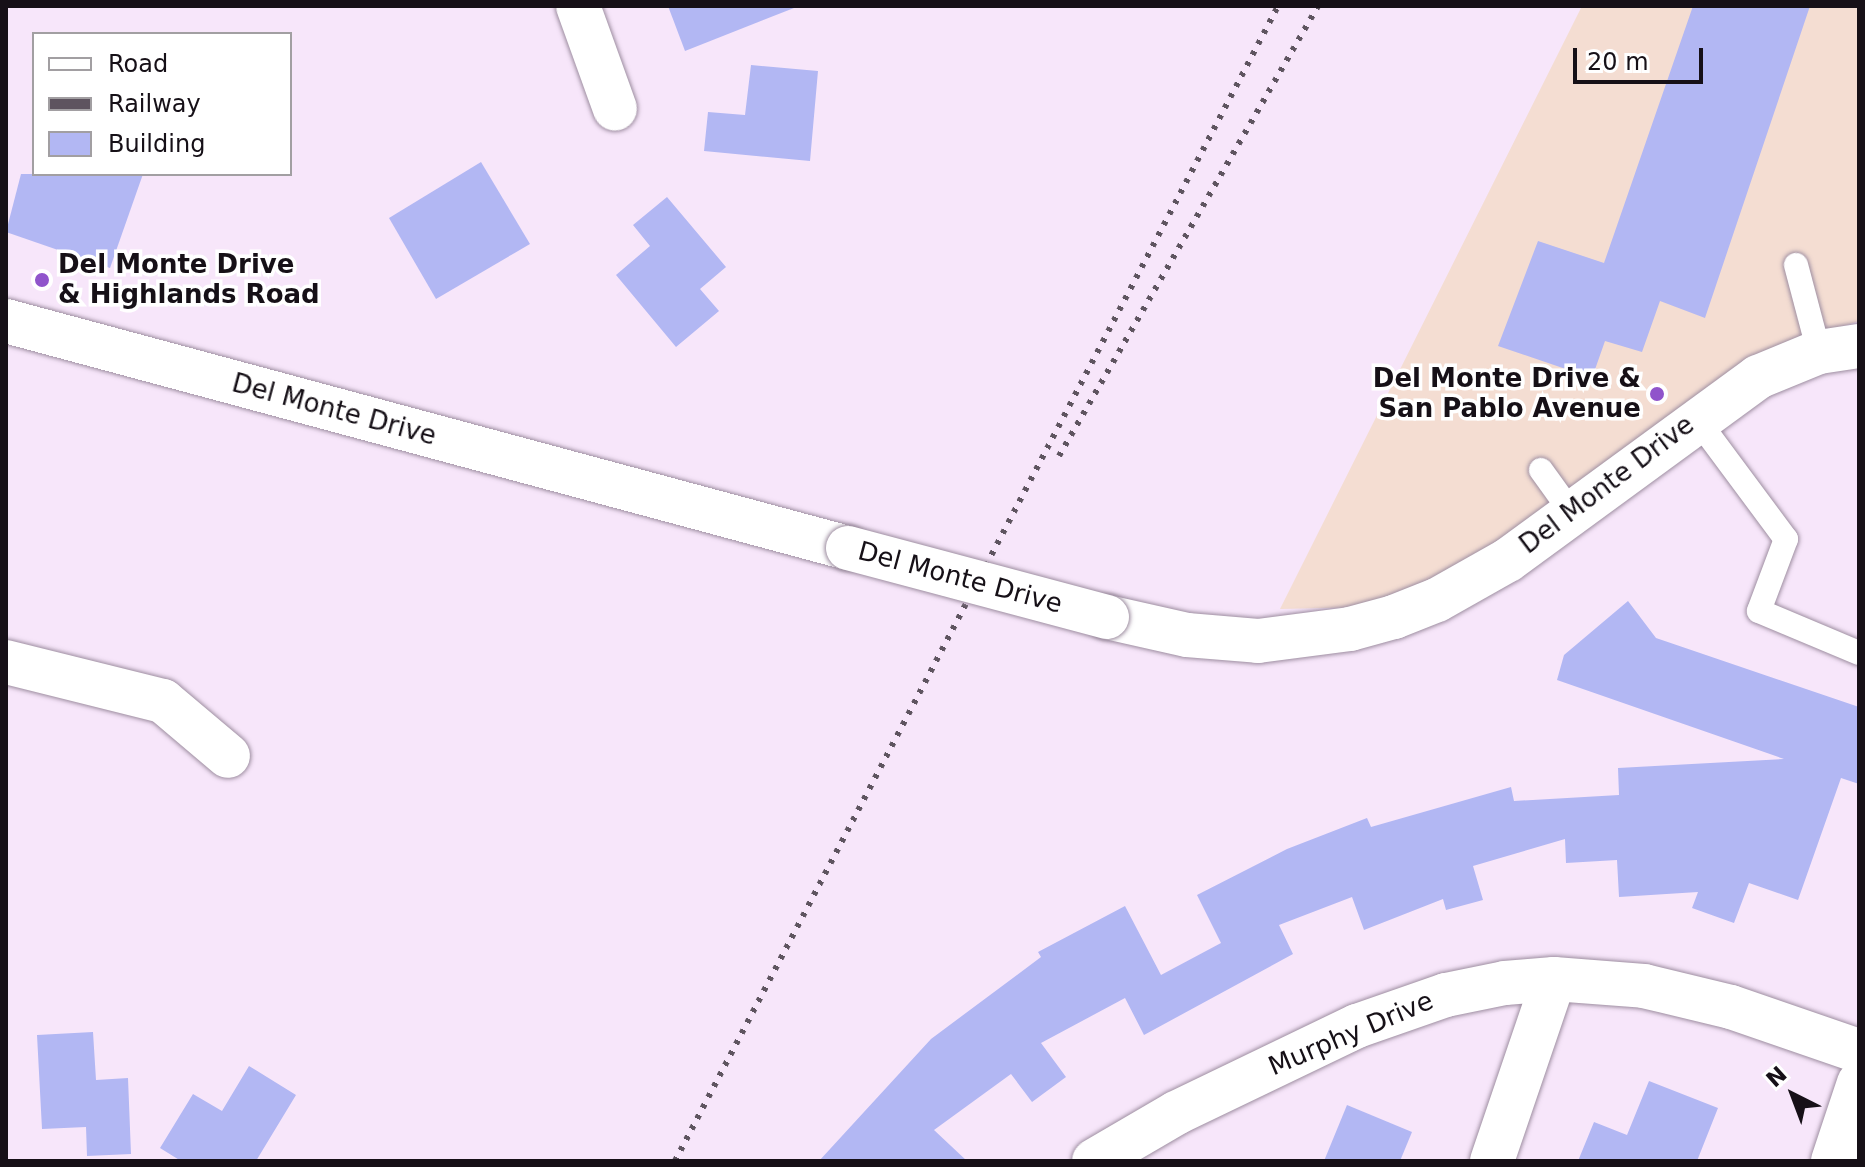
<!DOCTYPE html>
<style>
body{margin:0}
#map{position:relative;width:1865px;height:1167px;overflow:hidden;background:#f7e6fa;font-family:"DejaVu Sans",sans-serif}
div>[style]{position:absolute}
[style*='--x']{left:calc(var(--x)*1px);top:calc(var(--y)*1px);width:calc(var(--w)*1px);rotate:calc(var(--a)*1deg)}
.commercial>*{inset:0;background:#f4ddd2}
.building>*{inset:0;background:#b2b7f3}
.roads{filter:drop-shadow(0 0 2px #9e8ea1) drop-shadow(0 0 2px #9e8ea1)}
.lane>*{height:24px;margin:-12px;padding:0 12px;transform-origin:12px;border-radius:12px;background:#fff}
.street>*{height:44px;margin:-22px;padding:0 22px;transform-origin:22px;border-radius:22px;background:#fff}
.secondary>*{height:44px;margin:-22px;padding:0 22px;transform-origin:22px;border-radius:22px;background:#fff}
.primary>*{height:44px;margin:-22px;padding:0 22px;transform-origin:22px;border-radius:22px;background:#fff}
.rail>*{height:6px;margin-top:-3px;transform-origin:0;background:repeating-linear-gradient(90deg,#5e545f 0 4px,transparent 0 12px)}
.bridges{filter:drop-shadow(0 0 2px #9e8ea1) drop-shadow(0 0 2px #9e8ea1)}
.secondary-bridge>*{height:44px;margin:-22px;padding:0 22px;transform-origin:22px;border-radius:22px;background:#fff}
.dots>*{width:22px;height:22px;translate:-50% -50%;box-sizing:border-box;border:4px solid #fff;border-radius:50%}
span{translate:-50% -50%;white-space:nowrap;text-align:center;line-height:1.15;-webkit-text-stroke:7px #fff;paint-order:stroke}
.poi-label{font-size:26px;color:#161017;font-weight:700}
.left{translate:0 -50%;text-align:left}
.right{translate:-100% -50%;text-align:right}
.street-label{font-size:26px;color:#161017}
.frame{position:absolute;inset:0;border:8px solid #161017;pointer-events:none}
.legend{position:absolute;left:32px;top:32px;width:260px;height:144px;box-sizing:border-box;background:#fff;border:2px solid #a29fa2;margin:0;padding:10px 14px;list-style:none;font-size:24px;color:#161017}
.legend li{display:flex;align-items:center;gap:16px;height:40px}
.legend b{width:40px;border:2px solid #a29fa2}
.north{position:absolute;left:1753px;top:1055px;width:80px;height:80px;-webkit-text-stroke:6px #fff;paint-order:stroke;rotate:318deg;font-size:22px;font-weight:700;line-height:32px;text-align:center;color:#161017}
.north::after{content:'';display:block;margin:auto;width:28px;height:36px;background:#161017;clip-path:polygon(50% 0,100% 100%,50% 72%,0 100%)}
.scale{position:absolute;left:1573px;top:48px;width:130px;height:36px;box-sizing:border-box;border:4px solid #161017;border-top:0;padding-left:10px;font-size:24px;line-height:28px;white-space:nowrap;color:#161017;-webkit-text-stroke:6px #fff;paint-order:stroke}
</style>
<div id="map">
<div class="commercial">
<i style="clip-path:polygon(1582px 6px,1859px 6px,1859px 321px,1757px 354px,1476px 560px,1372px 607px,1280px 609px)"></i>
</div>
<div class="building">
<i style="clip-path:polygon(668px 6px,793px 6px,794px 8px,685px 51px)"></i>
<i style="clip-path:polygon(1693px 6px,1810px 6px,1705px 318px,1660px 301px,1642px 352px,1605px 341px,1592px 378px,1498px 346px,1538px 241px,1604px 263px)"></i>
<i style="clip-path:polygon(751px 65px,818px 71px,810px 161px,704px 151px,708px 112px,745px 115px)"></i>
<i style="clip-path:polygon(481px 162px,530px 244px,436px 299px,389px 218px)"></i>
<i style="clip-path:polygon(21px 174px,143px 174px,110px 268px,6px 232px)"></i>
<i style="clip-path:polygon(667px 197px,726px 267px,700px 289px,719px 311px,676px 347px,616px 275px,650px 246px,633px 225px)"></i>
<i style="clip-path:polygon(1628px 601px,1656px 638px,1859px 707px,1859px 784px,1841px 778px,1798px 900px,1749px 883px,1734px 923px,1692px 908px,1698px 892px,1619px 897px,1617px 860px,1566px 863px,1565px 839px,1473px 866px,1483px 900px,1446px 910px,1443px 899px,1364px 930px,1352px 897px,1279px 925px,1293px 954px,1144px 1035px,1125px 998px,1041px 1043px,1066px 1077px,1032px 1102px,1011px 1074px,934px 1130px,967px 1161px,819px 1161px,931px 1039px,1041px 957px,1038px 952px,1125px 906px,1161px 975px,1221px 943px,1197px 895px,1287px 849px,1367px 818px,1371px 827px,1511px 787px,1514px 801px,1619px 795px,1618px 768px,1784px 759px,1557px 680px,1564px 655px)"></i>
<i style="clip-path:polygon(93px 1032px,96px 1080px,128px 1078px,131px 1154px,87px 1156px,86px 1127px,42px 1129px,37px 1035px)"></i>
<i style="clip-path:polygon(249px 1066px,296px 1095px,256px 1161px,181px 1161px,160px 1148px,193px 1094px,222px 1111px)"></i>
<i style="clip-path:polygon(1649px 1081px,1718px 1108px,1697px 1161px,1578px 1161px,1594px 1122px,1627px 1135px)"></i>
<i style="clip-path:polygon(1347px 1105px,1412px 1132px,1400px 1161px,1324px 1161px)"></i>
</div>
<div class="roads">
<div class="lane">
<i style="--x:1796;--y:265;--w:90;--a:75.2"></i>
<i style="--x:1696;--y:418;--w:151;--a:53.4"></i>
<i style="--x:1786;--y:539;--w:77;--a:110.6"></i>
<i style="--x:1759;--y:611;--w:108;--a:22.8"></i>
<i style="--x:1541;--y:470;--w:53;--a:54.2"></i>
</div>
<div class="street">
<i style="--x:578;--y:6;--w:109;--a:70.2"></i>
<i style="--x:6;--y:662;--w:162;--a:14"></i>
<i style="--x:163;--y:701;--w:85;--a:40.2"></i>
<i style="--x:1094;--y:1161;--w:95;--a:-30.3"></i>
<i style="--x:1176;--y:1113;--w:201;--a:-25.7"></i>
<i style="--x:1357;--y:1026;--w:94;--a:-19.2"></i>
<i style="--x:1446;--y:995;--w:60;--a:-11.5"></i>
<i style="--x:1505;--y:983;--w:49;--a:-4.7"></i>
<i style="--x:1554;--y:979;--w:90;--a:4.4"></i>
<i style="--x:1644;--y:986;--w:89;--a:13.6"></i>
<i style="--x:1731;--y:1007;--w:135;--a:19"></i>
<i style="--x:1492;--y:1161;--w:192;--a:-71.2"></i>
</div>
<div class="secondary">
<i style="--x:6;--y:321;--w:872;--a:15.09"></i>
<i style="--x:1107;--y:617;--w:82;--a:12.7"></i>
<i style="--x:1187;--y:635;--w:71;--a:4.8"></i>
<i style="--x:1258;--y:641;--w:93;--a:-7.4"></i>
<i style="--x:1350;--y:629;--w:46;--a:-15.3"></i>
<i style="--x:1394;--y:617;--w:46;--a:-21.6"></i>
<i style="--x:1437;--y:600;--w:81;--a:-29.4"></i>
<i style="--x:1508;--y:560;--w:310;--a:-36.2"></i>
<i style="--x:1758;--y:377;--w:66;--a:-22.3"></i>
<i style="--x:1819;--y:352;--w:40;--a:-8.5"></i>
</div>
<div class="primary">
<i style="--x:1833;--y:1161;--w:82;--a:-71.6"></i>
</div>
</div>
<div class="rail">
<i style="--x:1059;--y:456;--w:519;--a:-60.08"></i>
<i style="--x:675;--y:1161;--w:1303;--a:-62.43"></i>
</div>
<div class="bridges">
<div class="secondary-bridge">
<i style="--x:848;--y:548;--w:268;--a:14.9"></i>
</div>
</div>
<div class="dots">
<i style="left:42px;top:280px;background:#9054cb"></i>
<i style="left:1657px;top:394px;background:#9054cb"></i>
</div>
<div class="poi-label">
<span class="left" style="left:58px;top:280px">Del Monte Drive<br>&amp; Highlands Road</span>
<span class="right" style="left:1641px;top:394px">Del Monte Drive &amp;<br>San Pablo Avenue</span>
</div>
<div class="street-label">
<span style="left:334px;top:410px;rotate:15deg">Del Monte Drive</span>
<span style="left:1607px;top:485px;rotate:-37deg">Del Monte Drive</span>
<span style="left:960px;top:578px;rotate:15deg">Del Monte Drive</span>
<span style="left:1351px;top:1034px;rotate:-23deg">Murphy Drive</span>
</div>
<div class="frame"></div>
<ul class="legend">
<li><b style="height:10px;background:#fff"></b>Road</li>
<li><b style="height:10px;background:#5e545f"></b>Railway</li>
<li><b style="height:22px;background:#b2b7f3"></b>Building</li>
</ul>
<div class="north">N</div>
<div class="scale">20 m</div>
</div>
